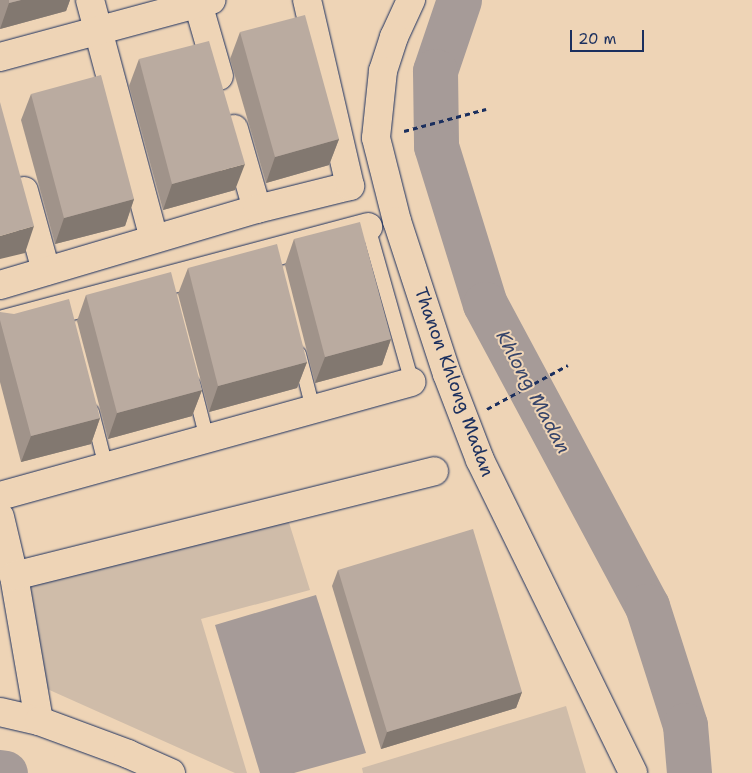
<!DOCTYPE html>
<style>
body{margin:0}
#map{position:relative;width:752px;height:773px;overflow:hidden;background:#eed4b6;font-family:"Shantell Sans",sans-serif}
div>[style]{position:absolute}
[style*='--x']{left:calc(var(--x)*1px);top:calc(var(--y)*1px);width:calc(var(--w)*1px);rotate:calc(var(--a)*1deg)}
.green>*{inset:0;background:#cfbca9}
.water>*{inset:0;background:#a69b98}
.river>*{height:45px;margin:-22.5px;padding:0 22.5px;transform-origin:22.5px;border-radius:22.5px;background:#a69b98}
.path>*{height:3px;margin-top:-1.5px;transform-origin:0;background:repeating-linear-gradient(90deg,#1b2f5e 0 5px,transparent 0 9px)}
.roads{filter:drop-shadow(0 0 1px #1b2f5e) drop-shadow(0 0 1px #1b2f5e)}
.lane>*{height:14px;margin:-7px;padding:0 7px;transform-origin:7px;border-radius:7px;background:#eed4b6}
.street>*{height:28px;margin:-14px;padding:0 14px;transform-origin:14px;border-radius:14px;background:#eed4b6}
.wall>*{inset:0;background:#a0938a}
.shaded-wall>*{inset:0;background:#827870}
.building>*{inset:0;background:#baaba0}
span{translate:-50% -50%;white-space:nowrap;text-align:center;line-height:1.15;-webkit-text-stroke:4px #eed4b6;paint-order:stroke}
.street-label{font-size:18px;color:#1b2f5e}
.water-label{font-size:19px;color:#37456a;font-style:italic}
.scale{position:absolute;left:570px;top:30px;width:74px;height:22px;box-sizing:border-box;border:2px solid #1b2f5e;border-top:0;padding-left:6px;font-size:15px;line-height:18px;white-space:nowrap;color:#1b2f5e;-webkit-text-stroke:4px #eed4b6;paint-order:stroke}
</style>
<div id="map">
<div class="green">
<i style="clip-path:polygon(286px 513px,310px 590px,201px 619px,247px 773px,235px 773px,45px 688px,26px 578px)"></i>
<i style="clip-path:polygon(566px 706px,586px 773px,363px 773px,362px 768px)"></i>
</div>
<div class="water">
<i style="clip-path:polygon(316px 595px,366px 753px,294px 773px,260px 773px,215px 625px)"></i>
</div>
<div class="river">
<i style="--x:459;--y:0;--w:75;--a:108.7"></i>
<i style="--x:435;--y:71;--w:75;--a:89.2"></i>
<i style="--x:436;--y:146;--w:165;--a:72.8"></i>
<i style="--x:485;--y:304;--w:343;--a:61.8"></i>
<i style="--x:647;--y:606;--w:125;--a:72.3"></i>
<i style="--x:685;--y:725;--w:48;--a:85.2"></i>
<i style="--x:0;--y:772;--w:5;--a:11"></i>
</div>
<div class="path">
<i style="--x:404;--y:131;--w:85;--a:-15"></i>
<i style="--x:487;--y:409;--w:92;--a:-28.5"></i>
</div>
<div class="roads">
<div class="lane">
<i style="--x:368;--y:227;--w:161;--a:74.2"></i>
<i style="--x:299;--y:354;--w:57;--a:75.7"></i>
<i style="--x:193;--y:384;--w:57;--a:75.7"></i>
<i style="--x:92;--y:412;--w:57;--a:75.7"></i>
</div>
<div class="street">
<i style="--x:90;--y:0;--w:247;--a:75"></i>
<i style="--x:197;--y:0;--w:79;--a:73.9"></i>
<i style="--x:411;--y:0;--w:41;--a:114.7"></i>
<i style="--x:394;--y:37;--w:36;--a:108"></i>
<i style="--x:383;--y:71;--w:67;--a:96"></i>
<i style="--x:376;--y:138;--w:86;--a:75.8"></i>
<i style="--x:397;--y:221;--w:161;--a:71.9"></i>
<i style="--x:447;--y:374;--w:92;--a:69"></i>
<i style="--x:480;--y:460;--w:348;--a:63.9"></i>
<i style="--x:0;--y:57;--w:219;--a:-15.1"></i>
<i style="--x:234;--y:129;--w:83;--a:74"></i>
<i style="--x:24;--y:191;--w:83;--a:74.6"></i>
<i style="--x:0;--y:285;--w:268;--a:-16.5"></i>
<i style="--x:257;--y:209;--w:96;--a:-13.9"></i>
<i style="--x:350;--y:186;--w:191;--a:-103"></i>
<i style="--x:0;--y:325;--w:381;--a:-14.9"></i>
<i style="--x:0;--y:496;--w:427;--a:-15.5"></i>
<i style="--x:0;--y:517;--w:61;--a:76.7"></i>
<i style="--x:14;--y:576;--w:147;--a:80.2"></i>
<i style="--x:14;--y:576;--w:433;--a:-14"></i>
<i style="--x:0;--y:712;--w:40;--a:13"></i>
<i style="--x:39;--y:721;--w:95;--a:20.3"></i>
<i style="--x:128;--y:754;--w:47;--a:23.8"></i>
</div>
</div>
<div class="wall">
<i style="clip-path:polygon(0 0,70px 0,66px 11px,0 29px)"></i>
<i style="clip-path:polygon(240px 32px,339px 139px,329px 165px,266px 183px,230px 59px)"></i>
<i style="clip-path:polygon(139px 59px,235px 190px,163px 210px,129px 86px)"></i>
<i style="clip-path:polygon(31px 94px,134px 199px,125px 226px,55px 244px,21px 120px)"></i>
<i style="clip-path:polygon(294px 239px,391px 339px,382px 365px,315px 383px,285px 265px)"></i>
<i style="clip-path:polygon(188px 268px,307px 362px,297px 388px,209px 412px,178px 294px)"></i>
<i style="clip-path:polygon(86px 295px,202px 390px,192px 416px,108px 439px,77px 321px)"></i>
<i style="clip-path:polygon(0 312px,100px 418px,91px 444px,21px 462px,0 382px)"></i>
<i style="clip-path:polygon(338px 570px,522px 692px,516px 708px,381px 749px,332px 586px)"></i>
</div>
<div class="shaded-wall">
<i style="clip-path:polygon(21px 0,70px 0,66px 11px,0 29px,9px 3px)"></i>
<i style="clip-path:polygon(339px 139px,329px 165px,266px 183px,275px 157px)"></i>
<i style="clip-path:polygon(245px 164px,235px 190px,163px 210px,172px 184px)"></i>
<i style="clip-path:polygon(134px 199px,125px 226px,55px 244px,64px 218px)"></i>
<i style="clip-path:polygon(34px 226px,25px 253px,0 259px,0 236px)"></i>
<i style="clip-path:polygon(391px 339px,382px 365px,315px 383px,325px 357px)"></i>
<i style="clip-path:polygon(307px 362px,297px 388px,209px 412px,218px 386px)"></i>
<i style="clip-path:polygon(202px 390px,192px 416px,108px 439px,117px 413px)"></i>
<i style="clip-path:polygon(100px 418px,91px 444px,21px 462px,31px 436px)"></i>
<i style="clip-path:polygon(522px 692px,516px 708px,381px 749px,387px 732px)"></i>
</div>
<div class="building">
<i style="clip-path:polygon(9px 0,21px 0,9px 3px)"></i>
<i style="clip-path:polygon(305px 15px,339px 139px,275px 157px,240px 32px)"></i>
<i style="clip-path:polygon(209px 41px,245px 164px,172px 184px,139px 59px)"></i>
<i style="clip-path:polygon(101px 75px,134px 199px,64px 218px,31px 94px)"></i>
<i style="clip-path:polygon(0 102px,34px 226px,0 236px)"></i>
<i style="clip-path:polygon(360px 222px,391px 339px,325px 357px,294px 239px)"></i>
<i style="clip-path:polygon(277px 244px,307px 362px,218px 386px,188px 268px)"></i>
<i style="clip-path:polygon(171px 272px,202px 390px,117px 413px,86px 295px)"></i>
<i style="clip-path:polygon(69px 299px,100px 418px,31px 436px,0 320px,0 312px,14px 314px)"></i>
<i style="clip-path:polygon(473px 529px,522px 692px,387px 732px,338px 570px)"></i>
</div>
<div class="street-label">
<span style="left:454px;top:382px;rotate:70deg">Thanon Khlong Madan</span>
</div>
<div class="water-label">
<span style="left:533px;top:392px;rotate:62deg">Khlong Madan</span>
</div>
<div class="scale">20 m</div>
</div>
